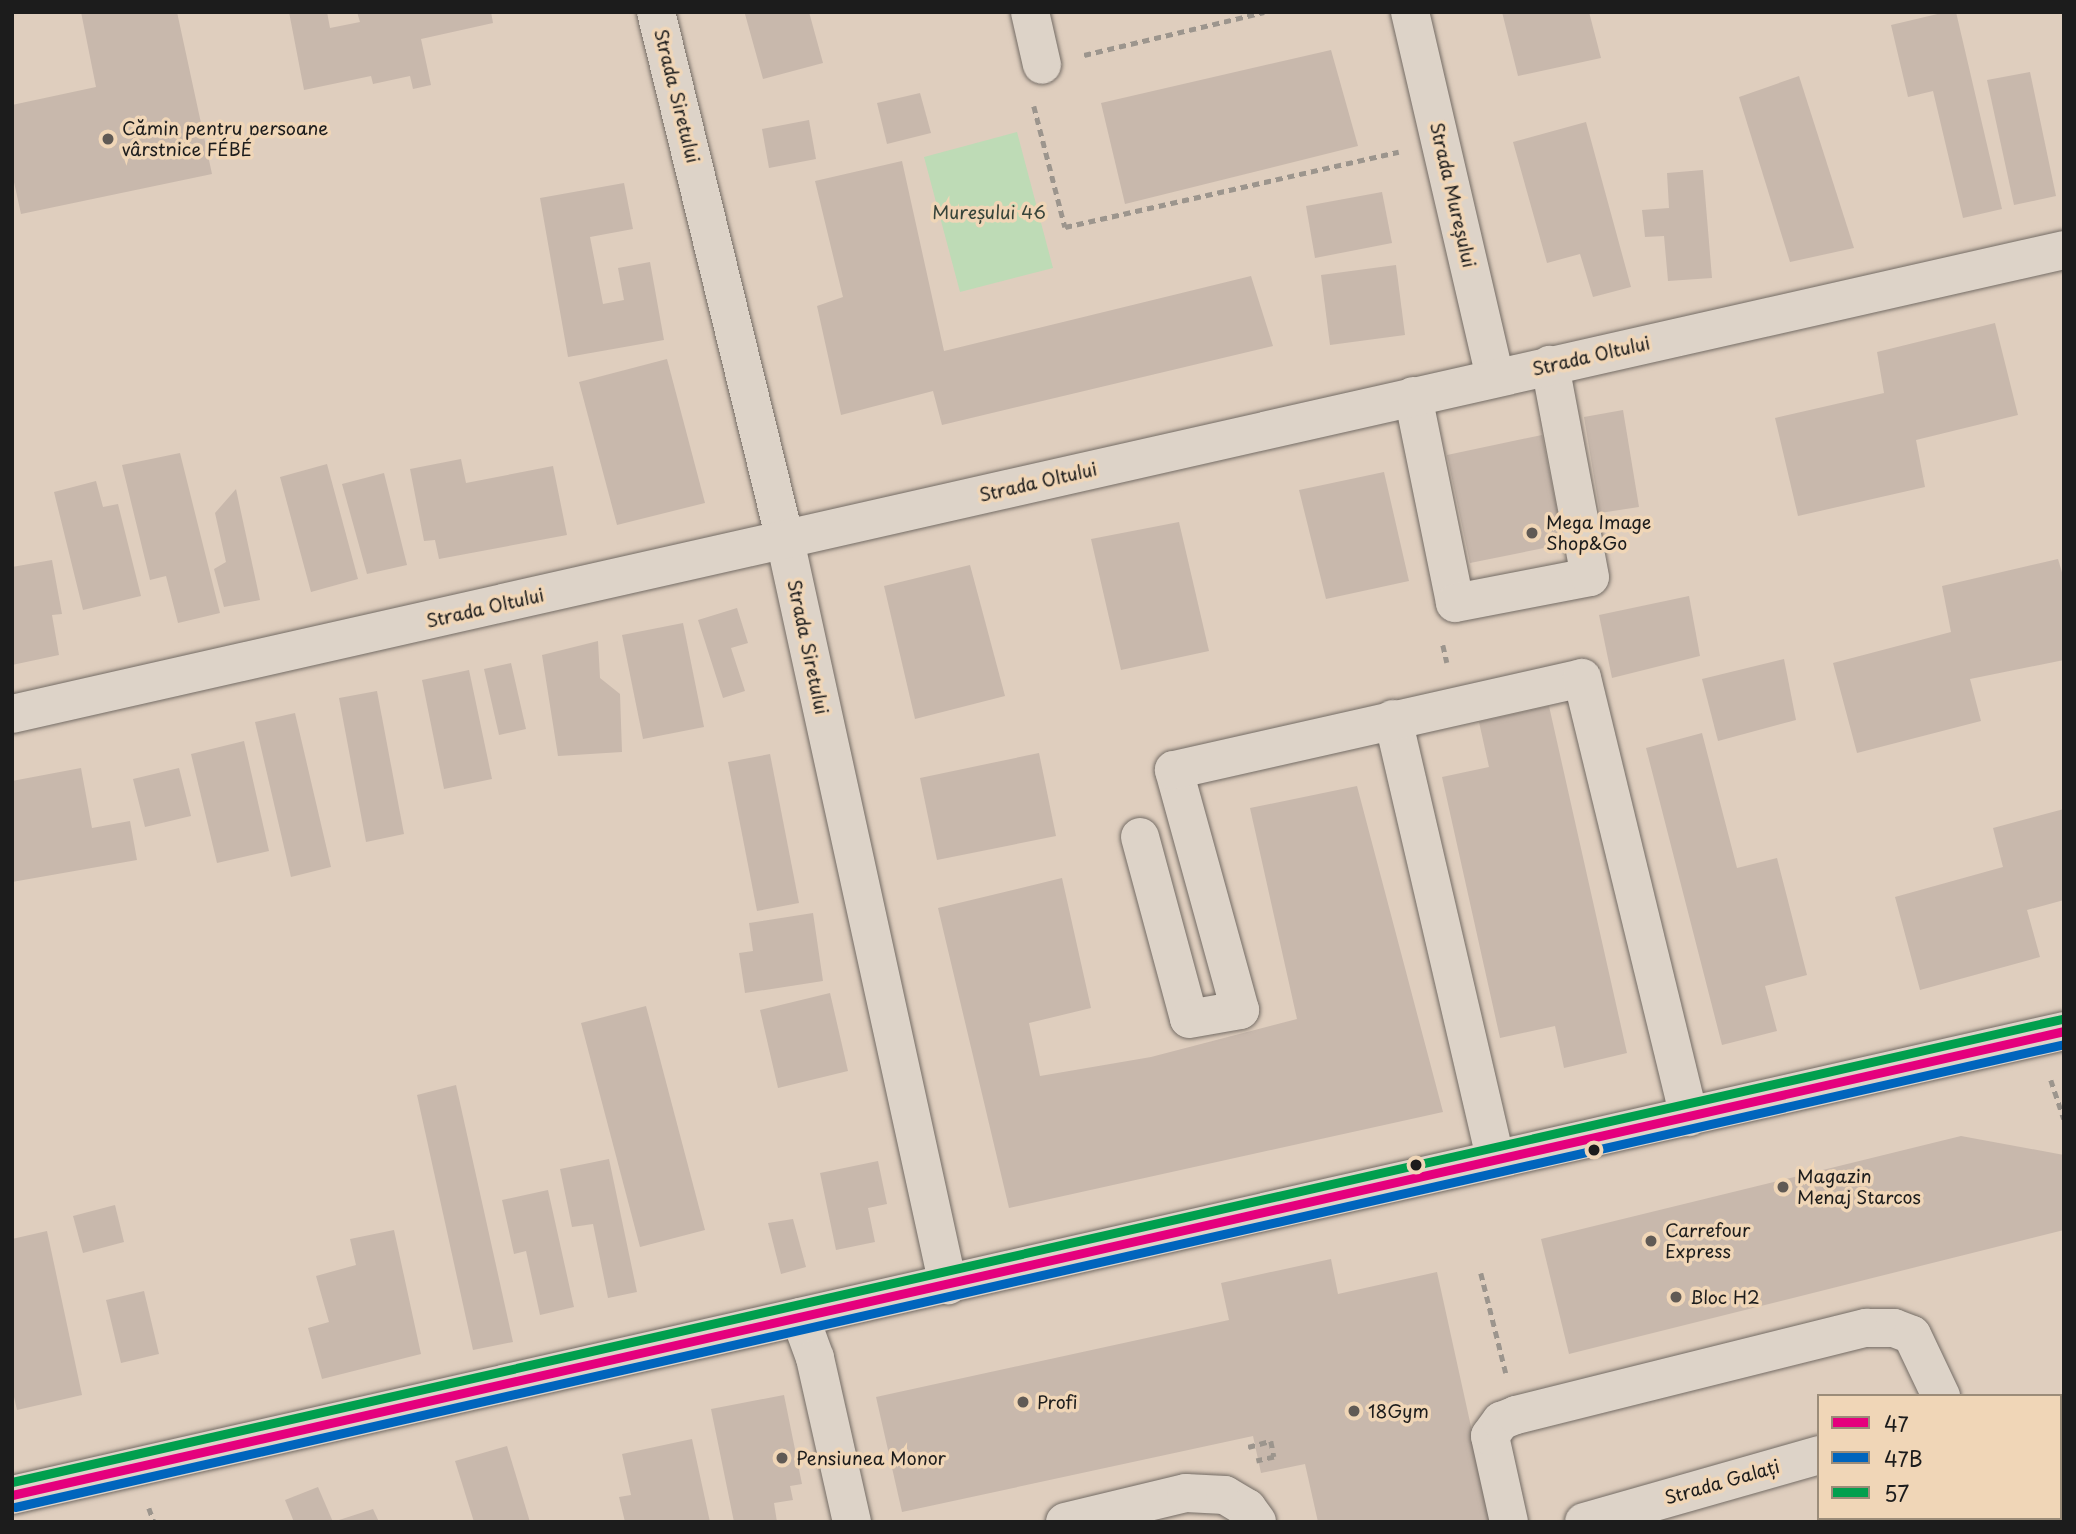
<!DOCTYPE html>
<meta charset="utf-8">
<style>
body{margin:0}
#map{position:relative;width:2076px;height:1534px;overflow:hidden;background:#dfcebe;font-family:"Playpen Sans",sans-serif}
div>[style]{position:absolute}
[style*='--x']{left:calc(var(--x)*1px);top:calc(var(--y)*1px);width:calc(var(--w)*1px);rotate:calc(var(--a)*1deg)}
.green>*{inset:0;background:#bedbb6}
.building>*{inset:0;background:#c8b8ac}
.path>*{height:4.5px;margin-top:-2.25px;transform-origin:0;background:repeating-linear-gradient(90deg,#9c958d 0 7px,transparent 0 12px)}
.roads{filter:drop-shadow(0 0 2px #746c65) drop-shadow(0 0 2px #746c65)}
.minor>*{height:38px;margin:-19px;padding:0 19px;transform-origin:19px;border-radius:19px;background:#ddd3c8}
.bus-1>*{height:9px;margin:-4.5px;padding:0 4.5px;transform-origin:4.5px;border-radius:4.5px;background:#e5007d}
.bus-2>*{height:9px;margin:-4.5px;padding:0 4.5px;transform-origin:4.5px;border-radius:4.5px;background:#0065bd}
.bus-3>*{height:9px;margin:-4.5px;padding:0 4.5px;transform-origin:4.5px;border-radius:4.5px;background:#019f4e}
.dots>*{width:19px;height:19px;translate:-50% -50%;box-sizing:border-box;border:4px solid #f0d6b7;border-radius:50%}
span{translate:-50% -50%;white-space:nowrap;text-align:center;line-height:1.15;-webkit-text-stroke:7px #f0d6b7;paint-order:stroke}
.street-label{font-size:18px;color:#1c1c1c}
.poi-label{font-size:18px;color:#1c1c1c}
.left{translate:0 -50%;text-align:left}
.park-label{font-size:18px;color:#37443a}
.frame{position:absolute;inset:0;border:14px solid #1c1c1c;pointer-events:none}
.legend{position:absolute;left:1817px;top:1394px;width:245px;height:126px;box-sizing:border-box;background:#f0d6b7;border:2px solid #9b8c79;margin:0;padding:9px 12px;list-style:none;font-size:21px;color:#1c1c1c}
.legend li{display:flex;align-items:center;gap:14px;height:35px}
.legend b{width:35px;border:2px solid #9b8c79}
</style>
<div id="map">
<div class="green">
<i style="clip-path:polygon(1017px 132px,1053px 268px,960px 292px,924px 157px)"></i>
</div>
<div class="building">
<i style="clip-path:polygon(81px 12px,177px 12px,212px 174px,21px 214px,12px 173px,12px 105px,96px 87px)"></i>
<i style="clip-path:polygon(289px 12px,327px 12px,330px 28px,360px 22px,357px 12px,491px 12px,493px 23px,421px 39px,431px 85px,413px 89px,410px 76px,373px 84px,371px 76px,304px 90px)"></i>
<i style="clip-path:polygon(753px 12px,809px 12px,823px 63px,763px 79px,745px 14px)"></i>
<i style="clip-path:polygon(1502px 12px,1589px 12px,1601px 58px,1518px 76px)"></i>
<i style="clip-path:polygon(1946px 12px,1956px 12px,2002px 209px,1963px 218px,1933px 91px,1908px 97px,1891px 25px)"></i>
<i style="clip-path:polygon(1331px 50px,1358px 146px,1125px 204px,1101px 103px)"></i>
<i style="clip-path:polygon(2030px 72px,2056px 196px,2014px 205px,1987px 80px)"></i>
<i style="clip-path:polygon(1799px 76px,1854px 248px,1790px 262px,1739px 97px)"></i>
<i style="clip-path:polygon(920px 93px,931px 133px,887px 144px,877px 103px)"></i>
<i style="clip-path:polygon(809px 120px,816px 159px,769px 168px,762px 129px)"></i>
<i style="clip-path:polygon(1586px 122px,1631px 287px,1593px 297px,1580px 254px,1547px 263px,1513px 142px)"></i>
<i style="clip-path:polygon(902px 161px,944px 351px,1251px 276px,1273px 346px,942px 425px,933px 391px,841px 415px,817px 306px,843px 297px,815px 181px)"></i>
<i style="clip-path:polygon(1703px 170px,1712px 278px,1668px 281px,1664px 236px,1645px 237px,1642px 210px,1669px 208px,1667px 173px)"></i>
<i style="clip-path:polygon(624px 183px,633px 229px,590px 237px,603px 304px,624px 300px,618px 268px,650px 262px,664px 340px,568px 357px,540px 198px)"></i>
<i style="clip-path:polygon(1382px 192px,1392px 243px,1315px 258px,1306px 206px)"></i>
<i style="clip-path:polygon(1396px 265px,1405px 335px,1330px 345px,1321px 275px)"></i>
<i style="clip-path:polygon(1995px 323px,2018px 415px,1916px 440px,1925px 487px,1798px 516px,1775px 418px,1884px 393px,1877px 352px)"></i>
<i style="clip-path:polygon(667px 359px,705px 503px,617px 525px,579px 382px)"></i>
<i style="clip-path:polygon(1623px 410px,1639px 507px,1600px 513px,1584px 417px)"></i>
<i style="clip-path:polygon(1542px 435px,1564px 544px,1470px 563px,1447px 455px)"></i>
<i style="clip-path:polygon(180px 453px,220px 613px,178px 623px,166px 576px,150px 580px,122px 465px)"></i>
<i style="clip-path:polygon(461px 459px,466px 483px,553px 466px,567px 535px,439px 559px,435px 540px,424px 541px,410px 469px)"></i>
<i style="clip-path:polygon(327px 464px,358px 579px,311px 592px,280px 477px)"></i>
<i style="clip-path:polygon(1384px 472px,1409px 581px,1326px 599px,1299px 490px)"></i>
<i style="clip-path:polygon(384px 473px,407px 565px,367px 574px,342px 484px)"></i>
<i style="clip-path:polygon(96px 481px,103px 507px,118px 504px,141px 596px,83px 610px,54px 492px)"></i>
<i style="clip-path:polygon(236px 489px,260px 600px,224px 607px,214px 569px,226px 562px,215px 513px)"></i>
<i style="clip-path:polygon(1179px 522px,1209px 651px,1121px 670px,1091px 539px)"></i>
<i style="clip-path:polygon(2058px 559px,2064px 579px,2064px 660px,1970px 679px,1981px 721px,1857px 753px,1833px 663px,1951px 632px,1942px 586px)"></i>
<i style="clip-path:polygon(52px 560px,62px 614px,52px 615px,59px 655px,12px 665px,12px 567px)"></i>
<i style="clip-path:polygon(970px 565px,1005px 696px,915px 719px,884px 586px)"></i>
<i style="clip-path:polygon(1689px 596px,1700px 656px,1612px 678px,1599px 615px)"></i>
<i style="clip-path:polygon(737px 608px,748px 643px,731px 648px,745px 691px,723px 698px,698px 620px)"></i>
<i style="clip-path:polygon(683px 623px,704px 727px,643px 739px,622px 635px)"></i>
<i style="clip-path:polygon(598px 641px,600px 678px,620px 694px,622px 752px,558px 756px,542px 655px)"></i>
<i style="clip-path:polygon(1784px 659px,1796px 720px,1718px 741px,1702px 679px)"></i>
<i style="clip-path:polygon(511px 663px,526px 729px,499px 735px,484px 669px)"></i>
<i style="clip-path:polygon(469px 670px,492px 779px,444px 789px,422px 680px)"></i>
<i style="clip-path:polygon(377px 691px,404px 834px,366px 842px,339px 698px)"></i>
<i style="clip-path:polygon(1549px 706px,1627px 1053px,1564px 1068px,1555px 1026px,1500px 1038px,1442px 777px,1489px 767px,1479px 722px)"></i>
<i style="clip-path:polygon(295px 713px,331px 867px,291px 877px,255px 722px)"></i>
<i style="clip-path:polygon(1702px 733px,1737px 868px,1777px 858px,1807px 975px,1765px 986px,1777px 1031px,1722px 1045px,1646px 748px)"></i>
<i style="clip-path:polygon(244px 741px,269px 851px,217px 863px,191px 754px)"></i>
<i style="clip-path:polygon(1039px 753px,1056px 836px,937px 860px,920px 778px)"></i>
<i style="clip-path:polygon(770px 754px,799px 903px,757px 911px,728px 762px)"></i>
<i style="clip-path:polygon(81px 768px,92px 828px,130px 821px,137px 860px,12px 882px,12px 781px)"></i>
<i style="clip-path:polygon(179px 768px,191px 816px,145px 827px,133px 779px)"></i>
<i style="clip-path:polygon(1357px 786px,1443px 1112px,1009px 1208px,938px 908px,1062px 878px,1091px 1008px,1029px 1023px,1040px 1076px,1151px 1057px,1297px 1019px,1250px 808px)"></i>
<i style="clip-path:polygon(2064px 809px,2064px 900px,2027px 910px,2040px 957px,1920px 990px,1895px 897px,2003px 867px,1993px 828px)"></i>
<i style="clip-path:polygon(813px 913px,823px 981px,745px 993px,739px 953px,753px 951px,749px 923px)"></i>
<i style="clip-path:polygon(830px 993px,848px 1071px,778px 1088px,760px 1010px)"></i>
<i style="clip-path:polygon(646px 1006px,705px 1230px,640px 1247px,581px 1023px)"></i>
<i style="clip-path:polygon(456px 1085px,513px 1342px,473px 1350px,417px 1095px)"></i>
<i style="clip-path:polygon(1961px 1136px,2064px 1155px,2064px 1230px,1569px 1354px,1541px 1239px)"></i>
<i style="clip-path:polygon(609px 1159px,637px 1292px,608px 1298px,593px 1224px,572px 1227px,560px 1169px)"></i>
<i style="clip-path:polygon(878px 1161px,887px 1204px,868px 1208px,875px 1242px,836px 1250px,820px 1173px)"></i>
<i style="clip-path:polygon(548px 1190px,574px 1307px,540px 1315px,526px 1251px,514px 1254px,502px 1200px)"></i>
<i style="clip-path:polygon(115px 1205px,124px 1242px,83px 1253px,73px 1216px)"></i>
<i style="clip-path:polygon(793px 1219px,806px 1267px,781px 1274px,768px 1223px)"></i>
<i style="clip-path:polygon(394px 1230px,421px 1354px,322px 1379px,308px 1328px,329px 1322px,316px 1276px,356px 1265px,350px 1239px)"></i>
<i style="clip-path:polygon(47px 1231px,82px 1395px,17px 1410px,12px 1388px,12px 1239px)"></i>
<i style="clip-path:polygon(1331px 1259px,1338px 1294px,1437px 1272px,1492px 1522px,1318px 1522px,1305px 1464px,1261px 1473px,1253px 1436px,902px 1512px,876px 1397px,1229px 1320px,1221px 1283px)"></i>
<i style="clip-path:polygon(144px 1291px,159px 1354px,121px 1363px,106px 1300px)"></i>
<i style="clip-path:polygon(784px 1395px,802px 1484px,790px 1486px,793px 1500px,774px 1503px,777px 1522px,734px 1522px,711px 1409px)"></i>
<i style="clip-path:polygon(692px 1439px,710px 1522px,625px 1522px,619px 1497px,631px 1495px,622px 1454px)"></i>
<i style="clip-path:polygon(507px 1446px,530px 1522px,474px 1522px,455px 1461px)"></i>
<i style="clip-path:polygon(318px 1487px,333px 1522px,294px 1522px,285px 1500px)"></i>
<i style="clip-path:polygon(373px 1509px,379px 1522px,336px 1522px,336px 1521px)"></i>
<i style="clip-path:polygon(1945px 1518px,2048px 1518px,2049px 1522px,1946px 1522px)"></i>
</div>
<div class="path">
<i style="--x:1084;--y:55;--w:185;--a:-13.4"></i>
<i style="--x:1034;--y:106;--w:125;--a:75.6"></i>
<i style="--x:1065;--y:227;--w:342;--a:-12.7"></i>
<i style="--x:1443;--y:645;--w:18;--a:77"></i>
<i style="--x:2051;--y:1080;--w:41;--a:71.6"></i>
<i style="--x:1481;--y:1273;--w:103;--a:76"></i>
<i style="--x:1248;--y:1447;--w:24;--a:-15"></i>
<i style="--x:1271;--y:1441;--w:16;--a:79"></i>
<i style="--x:1274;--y:1457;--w:18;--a:167"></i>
<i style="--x:149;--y:1508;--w:15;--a:70"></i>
</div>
<div class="roads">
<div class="minor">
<i style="--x:656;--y:12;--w:544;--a:76.27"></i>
<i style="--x:785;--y:540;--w:763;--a:77.66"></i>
<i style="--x:1030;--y:12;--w:54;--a:77.2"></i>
<i style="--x:1410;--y:12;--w:375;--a:76.9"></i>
<i style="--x:1413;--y:396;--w:211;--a:78.5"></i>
<i style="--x:1455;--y:603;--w:137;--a:-10.9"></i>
<i style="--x:1590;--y:577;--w:216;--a:-100.7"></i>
<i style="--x:12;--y:714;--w:2104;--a:-12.74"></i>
<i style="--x:1393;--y:719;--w:452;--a:76.9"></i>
<i style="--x:1140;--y:837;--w:188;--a:74.9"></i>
<i style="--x:1189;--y:1019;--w:52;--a:-10"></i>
<i style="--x:1240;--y:1010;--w:249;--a:-105.4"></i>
<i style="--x:1174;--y:770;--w:418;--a:-12.7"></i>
<i style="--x:1582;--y:678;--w:452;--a:76.3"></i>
<i style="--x:800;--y:1317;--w:44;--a:69.9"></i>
<i style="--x:815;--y:1358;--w:168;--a:77.3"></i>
<i style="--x:2060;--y:1443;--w:4;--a:0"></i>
<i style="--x:12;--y:1495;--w:2104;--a:-12.74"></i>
<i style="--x:1065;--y:1522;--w:124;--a:-13.5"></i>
<i style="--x:1186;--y:1493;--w:39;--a:3"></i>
<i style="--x:1225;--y:1495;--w:26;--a:31"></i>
<i style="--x:1247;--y:1508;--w:17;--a:54"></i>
<i style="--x:1509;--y:1522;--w:88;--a:-102.5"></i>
<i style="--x:1490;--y:1436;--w:19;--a:-54"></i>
<i style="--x:1501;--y:1421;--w:16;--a:-22"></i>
<i style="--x:1516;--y:1415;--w:361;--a:-14"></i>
<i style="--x:1866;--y:1328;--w:28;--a:0"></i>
<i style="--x:1894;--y:1328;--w:19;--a:21"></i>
<i style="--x:1912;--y:1335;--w:68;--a:64.6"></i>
<i style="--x:1584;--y:1522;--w:244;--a:-15.9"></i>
</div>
</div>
<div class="bus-1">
<i style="--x:12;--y:1495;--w:2104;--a:-12.74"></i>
</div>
<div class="bus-2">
<i style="--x:15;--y:1507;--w:2101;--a:-12.73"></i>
</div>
<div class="bus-3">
<i style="--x:12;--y:1482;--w:2101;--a:-12.73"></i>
</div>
<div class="dots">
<i style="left:108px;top:139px;background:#605a55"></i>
<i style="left:1532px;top:533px;background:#605a55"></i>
<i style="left:1594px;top:1150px;background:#1c1c1c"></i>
<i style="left:1416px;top:1165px;background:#1c1c1c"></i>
<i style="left:1783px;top:1187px;background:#605a55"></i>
<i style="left:1651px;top:1241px;background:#605a55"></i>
<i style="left:1676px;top:1297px;background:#605a55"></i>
<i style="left:1023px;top:1402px;background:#605a55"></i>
<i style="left:1354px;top:1411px;background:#605a55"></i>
<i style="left:782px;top:1458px;background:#605a55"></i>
</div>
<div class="street-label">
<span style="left:677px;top:96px;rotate:76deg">Strada Siretului</span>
<span style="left:1453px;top:195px;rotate:77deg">Strada Mureșului</span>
<span style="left:1591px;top:356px;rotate:-13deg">Strada Oltului</span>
<span style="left:1038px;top:482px;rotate:-13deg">Strada Oltului</span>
<span style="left:485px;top:608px;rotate:-13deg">Strada Oltului</span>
<span style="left:808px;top:647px;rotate:78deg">Strada Siretului</span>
<span style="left:1722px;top:1482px;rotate:-16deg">Strada Galați</span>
</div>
<div class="poi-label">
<span class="left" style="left:122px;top:139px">Cămin pentru persoane<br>vârstnice FÉBÉ</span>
<span class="left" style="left:1546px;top:533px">Mega Image<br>Shop&amp;Go</span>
<span class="left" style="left:1797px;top:1187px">Magazin<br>Menaj Starcos</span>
<span class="left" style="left:1665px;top:1241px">Carrefour<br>Express</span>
<span class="left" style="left:1690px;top:1297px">Bloc H2</span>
<span class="left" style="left:1037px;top:1402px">Profi</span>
<span class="left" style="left:1368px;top:1411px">18Gym</span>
<span class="left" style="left:796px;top:1458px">Pensiunea Monor</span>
</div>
<div class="park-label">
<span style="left:989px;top:212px">Mureșului 46</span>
</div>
<div class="frame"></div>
<ul class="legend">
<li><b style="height:9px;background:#e5007d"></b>47</li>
<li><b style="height:9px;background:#0065bd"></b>47B</li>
<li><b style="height:9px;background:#019f4e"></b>57</li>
</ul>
</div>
